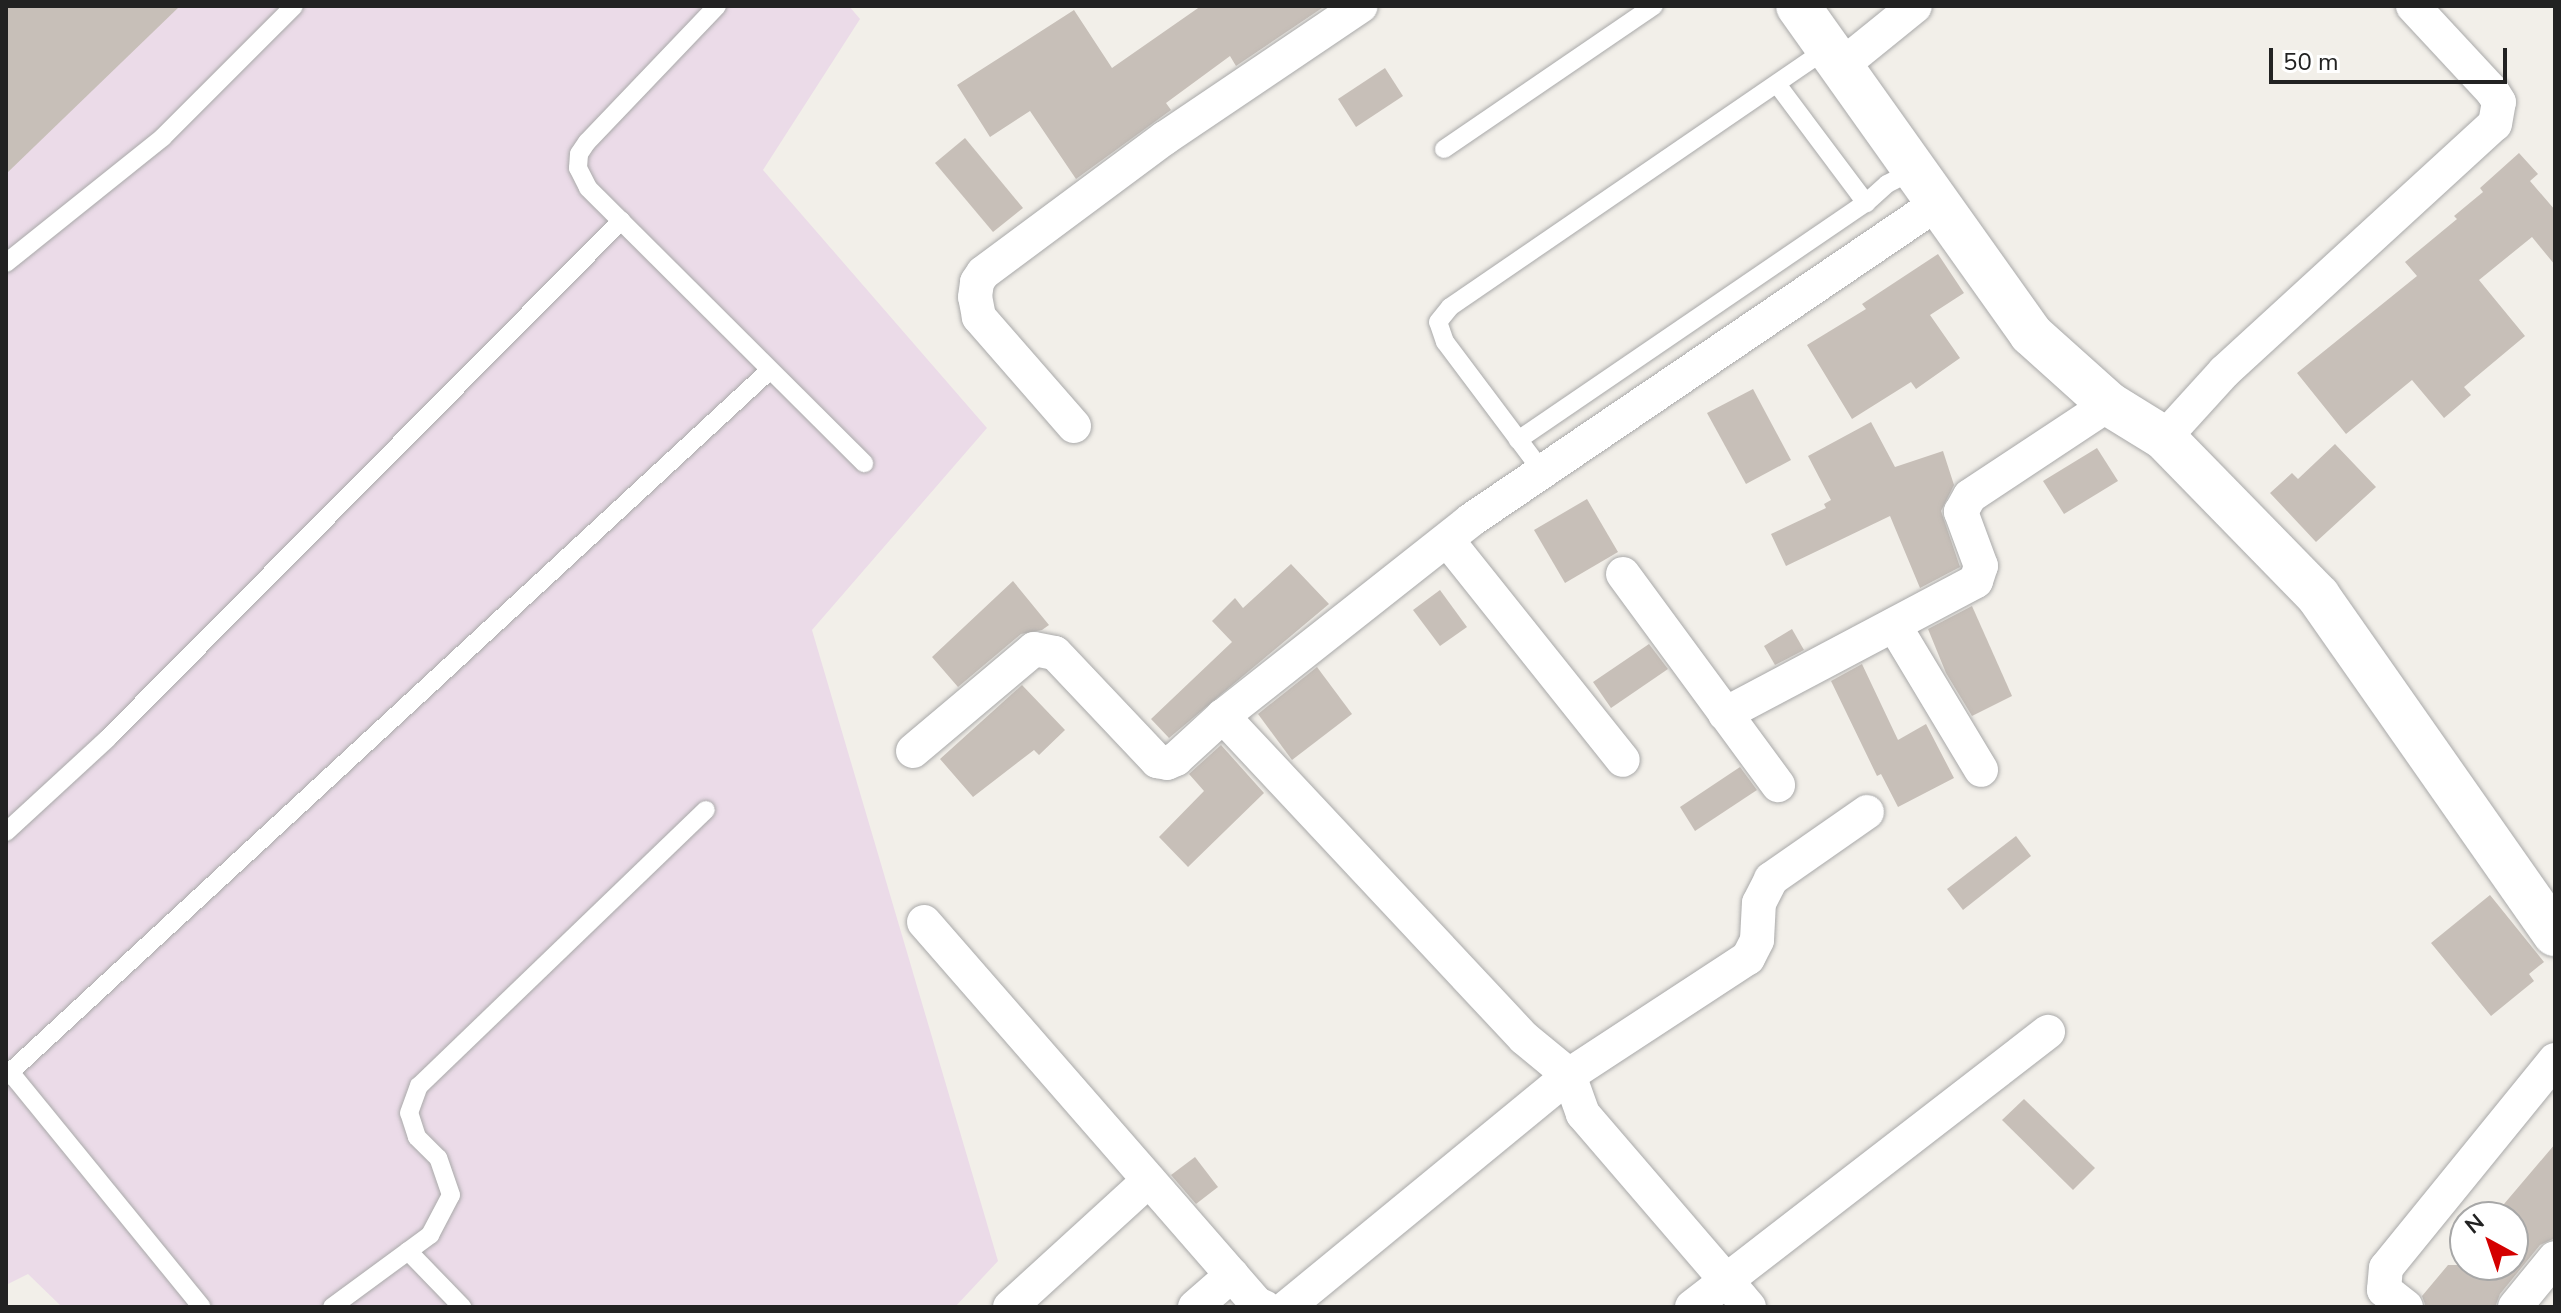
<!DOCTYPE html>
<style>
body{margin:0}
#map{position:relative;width:2561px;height:1313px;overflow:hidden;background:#f2efe9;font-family:"Nunito Sans",sans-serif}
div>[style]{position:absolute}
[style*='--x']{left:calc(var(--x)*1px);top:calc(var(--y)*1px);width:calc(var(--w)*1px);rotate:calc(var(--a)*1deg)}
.industrial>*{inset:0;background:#ebdbe8}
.building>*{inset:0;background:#c7bfb8}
.roads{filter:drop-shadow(0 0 2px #a9a9a9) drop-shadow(0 0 2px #a9a9a9)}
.service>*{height:18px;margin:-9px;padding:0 9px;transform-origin:9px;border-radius:9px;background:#fff}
.minor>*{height:34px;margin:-17px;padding:0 17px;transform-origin:17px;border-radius:17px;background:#fff}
.tertiary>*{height:44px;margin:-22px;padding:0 22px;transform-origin:22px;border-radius:22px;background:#fff}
span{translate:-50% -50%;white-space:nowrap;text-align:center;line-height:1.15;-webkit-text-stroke:7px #fff;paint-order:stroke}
.frame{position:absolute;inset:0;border:8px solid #222;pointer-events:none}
.north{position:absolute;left:2449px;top:1201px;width:80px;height:80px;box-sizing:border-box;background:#fff;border:2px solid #a7a7a7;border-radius:50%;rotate:320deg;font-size:22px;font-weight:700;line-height:32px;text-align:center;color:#222}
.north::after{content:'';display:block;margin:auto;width:28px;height:36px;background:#d40000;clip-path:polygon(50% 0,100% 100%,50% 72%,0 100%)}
.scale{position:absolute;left:2269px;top:48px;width:238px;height:36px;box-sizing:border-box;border:4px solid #222;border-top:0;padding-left:10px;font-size:24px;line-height:28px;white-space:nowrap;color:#222;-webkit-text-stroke:6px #fff;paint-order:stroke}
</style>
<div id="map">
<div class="industrial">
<i style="clip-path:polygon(6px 6px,849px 6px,860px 19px,763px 170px,987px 428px,812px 630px,998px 1261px,955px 1307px,62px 1307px,28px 1274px,6px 1285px)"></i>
</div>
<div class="building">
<i style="clip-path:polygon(6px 6px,180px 6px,6px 174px)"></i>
<i style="clip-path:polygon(1201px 6px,1325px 6px,1236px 66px,1230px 56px,1166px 103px,1171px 110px,1076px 179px,1030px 111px,990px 137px,957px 85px,1074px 10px,1112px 68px)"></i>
<i style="clip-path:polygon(1385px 68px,1403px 96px,1356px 127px,1338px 99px)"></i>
<i style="clip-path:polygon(965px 138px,1023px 208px,993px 232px,935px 163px)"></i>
<i style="clip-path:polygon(2519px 153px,2538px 174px,2530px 181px,2555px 210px,2555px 265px,2532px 237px,2479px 280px,2525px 336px,2464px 387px,2471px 395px,2444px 418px,2412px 380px,2346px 434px,2297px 373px,2417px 276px,2405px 262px,2457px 219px,2454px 216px,2483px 192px,2480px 188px)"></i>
<i style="clip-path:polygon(1938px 254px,1964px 293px,1930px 315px,1960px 358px,1916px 389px,1911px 382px,1852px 419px,1807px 345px,1866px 309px,1862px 304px)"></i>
<i style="clip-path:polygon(1753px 389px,1791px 460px,1746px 484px,1707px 413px)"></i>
<i style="clip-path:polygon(1871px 422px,1895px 467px,1943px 451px,1954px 485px,1941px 511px,1960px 567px,1920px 588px,1890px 516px,1786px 566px,1771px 534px,1826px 508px,1824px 504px,1831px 500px,1808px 456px)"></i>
<i style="clip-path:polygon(2335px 444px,2376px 487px,2316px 542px,2270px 493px,2292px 473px,2298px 479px)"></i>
<i style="clip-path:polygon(2097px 448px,2118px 481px,2064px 514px,2043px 481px)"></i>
<i style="clip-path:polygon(1587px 499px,1618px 552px,1565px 583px,1534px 530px)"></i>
<i style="clip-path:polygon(1291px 564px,1329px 604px,1169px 738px,1151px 719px,1232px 642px,1212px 621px,1235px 598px,1243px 608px)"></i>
<i style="clip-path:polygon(1013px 581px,1049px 625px,1042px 630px,1021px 634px,958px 687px,932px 657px)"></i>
<i style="clip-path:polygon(1440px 590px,1467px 627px,1440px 646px,1413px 610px)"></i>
<i style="clip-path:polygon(1972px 606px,2012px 696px,1972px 716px,1946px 673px,1928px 629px)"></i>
<i style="clip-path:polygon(1792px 629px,1804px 650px,1775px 665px,1764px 646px)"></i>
<i style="clip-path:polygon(1649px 644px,1668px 669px,1611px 708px,1593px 682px)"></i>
<i style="clip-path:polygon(1862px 664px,1898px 740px,1926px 724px,1954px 778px,1898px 807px,1881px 774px,1877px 776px,1831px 681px)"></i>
<i style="clip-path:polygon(1317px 667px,1352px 714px,1292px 760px,1258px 714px)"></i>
<i style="clip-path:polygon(1022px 685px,1065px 730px,1039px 755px,1034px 750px,973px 797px,940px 759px)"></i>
<i style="clip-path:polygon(1221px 745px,1264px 793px,1188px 867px,1159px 837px,1204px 791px,1189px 774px)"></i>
<i style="clip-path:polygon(1740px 767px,1757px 790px,1695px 831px,1680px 807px)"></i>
<i style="clip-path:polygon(2016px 836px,2031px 856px,1963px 910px,1947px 889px)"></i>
<i style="clip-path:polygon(2490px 895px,2544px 962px,2529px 974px,2534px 981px,2491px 1016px,2431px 943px)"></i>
<i style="clip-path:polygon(2024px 1099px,2095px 1168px,2073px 1190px,2002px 1120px)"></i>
<i style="clip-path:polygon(2555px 1144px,2555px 1238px,2540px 1245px,2500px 1294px,2495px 1307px,2426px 1307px,2422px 1296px,2448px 1265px,2513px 1265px,2513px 1217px,2493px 1217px)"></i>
<i style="clip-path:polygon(1195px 1157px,1218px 1187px,1196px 1204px,1171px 1175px)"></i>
</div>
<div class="roads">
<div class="service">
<i style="--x:717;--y:6;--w:188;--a:133.7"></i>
<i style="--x:587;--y:142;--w:14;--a:124"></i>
<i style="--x:579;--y:154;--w:14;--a:94"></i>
<i style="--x:578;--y:168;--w:22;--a:63"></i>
<i style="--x:588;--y:188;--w:390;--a:44.9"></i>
<i style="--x:1777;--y:84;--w:149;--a:53.2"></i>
<i style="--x:1444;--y:149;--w:254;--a:-34.3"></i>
<i style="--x:6;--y:263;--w:201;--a:-38.7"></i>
<i style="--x:163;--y:137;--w:185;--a:-45"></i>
<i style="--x:1518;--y:440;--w:421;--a:-34.3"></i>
<i style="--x:1866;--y:203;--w:28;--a:-42"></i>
<i style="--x:1887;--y:184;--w:31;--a:-27"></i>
<i style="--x:1542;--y:471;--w:161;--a:-126.9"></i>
<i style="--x:1445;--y:342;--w:21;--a:-109"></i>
<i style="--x:1438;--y:322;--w:19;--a:-51"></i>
<i style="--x:1450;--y:307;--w:458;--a:-34.4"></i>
<i style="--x:6;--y:832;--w:137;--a:-42.6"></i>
<i style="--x:107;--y:739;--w:730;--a:-45.22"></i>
<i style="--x:10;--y:1072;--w:303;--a:50.8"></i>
<i style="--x:6;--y:1076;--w:1040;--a:-42.74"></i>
<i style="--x:408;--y:1251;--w:78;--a:46"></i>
<i style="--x:332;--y:1307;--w:122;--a:-36.3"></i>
<i style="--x:430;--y:1235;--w:45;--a:-62.3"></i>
<i style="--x:451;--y:1195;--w:39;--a:-109"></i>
<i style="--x:438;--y:1158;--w:30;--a:-135"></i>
<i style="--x:417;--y:1137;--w:25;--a:-108"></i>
<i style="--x:409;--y:1113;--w:29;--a:-70"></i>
<i style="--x:419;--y:1086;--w:398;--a:-43.9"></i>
</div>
<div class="minor">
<i style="--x:1841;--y:66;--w:95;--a:-39"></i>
<i style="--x:1074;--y:426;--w:145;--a:-131.1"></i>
<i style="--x:979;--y:317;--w:20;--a:-101"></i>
<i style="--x:975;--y:297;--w:15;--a:-82"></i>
<i style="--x:977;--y:282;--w:11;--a:-56"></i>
<i style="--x:983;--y:273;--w:227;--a:-36.6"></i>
<i style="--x:1165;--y:138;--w:236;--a:-34"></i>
<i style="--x:2164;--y:438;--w:89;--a:-47.7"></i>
<i style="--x:2224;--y:372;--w:367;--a:-42.5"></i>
<i style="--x:2495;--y:124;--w:22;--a:-80"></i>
<i style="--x:2499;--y:102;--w:13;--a:-122"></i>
<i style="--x:2492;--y:91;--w:116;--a:-132.9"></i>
<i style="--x:1448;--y:541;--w:280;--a:51.4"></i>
<i style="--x:1623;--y:574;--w:262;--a:53.7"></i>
<i style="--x:1894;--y:625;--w:169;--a:59"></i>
<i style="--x:1725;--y:714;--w:284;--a:-27.9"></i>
<i style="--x:1976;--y:581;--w:16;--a:-72"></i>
<i style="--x:1981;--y:566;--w:58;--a:-110.3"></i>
<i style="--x:1961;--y:512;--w:18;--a:-61"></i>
<i style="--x:1970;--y:496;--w:167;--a:-33.5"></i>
<i style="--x:913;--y:751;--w:158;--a:-40.1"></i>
<i style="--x:1034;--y:649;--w:21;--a:11"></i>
<i style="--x:1055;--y:653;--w:149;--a:46.6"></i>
<i style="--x:1157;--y:761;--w:10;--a:11"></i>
<i style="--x:1167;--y:763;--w:10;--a:-24"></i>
<i style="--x:1176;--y:759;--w:64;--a:-42.5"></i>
<i style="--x:924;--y:922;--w:507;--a:48.92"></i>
<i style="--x:1257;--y:1304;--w:8;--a:23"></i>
<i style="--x:1010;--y:1307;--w:188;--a:-42.4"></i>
<i style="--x:1195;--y:1307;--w:49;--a:-40.9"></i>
<i style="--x:1287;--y:1307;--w:365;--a:-39.4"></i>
<i style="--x:1569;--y:1075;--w:214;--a:-33.2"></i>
<i style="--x:1748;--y:958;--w:20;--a:-63"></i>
<i style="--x:1757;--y:940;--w:37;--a:-87"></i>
<i style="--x:1759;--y:903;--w:27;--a:-63"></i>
<i style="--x:1771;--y:879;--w:117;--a:-34.9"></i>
<i style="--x:1692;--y:1307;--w:450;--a:-37.7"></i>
<i style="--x:1749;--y:1307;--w:255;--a:-130.7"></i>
<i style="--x:1583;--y:1114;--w:41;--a:-109.7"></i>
<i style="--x:1569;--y:1075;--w:58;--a:-140.6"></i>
<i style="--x:1524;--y:1038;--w:441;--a:-133.1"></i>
<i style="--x:1223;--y:716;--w:316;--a:-38.3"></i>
<i style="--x:1471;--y:520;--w:564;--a:-34.17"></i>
<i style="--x:2406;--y:1307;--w:28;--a:-142"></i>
<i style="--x:2384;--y:1290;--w:22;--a:-85"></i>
<i style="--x:2386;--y:1268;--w:268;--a:-50.9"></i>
<i style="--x:2515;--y:1307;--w:63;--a:-50.8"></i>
</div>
<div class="tertiary">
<i style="--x:1798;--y:6;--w:402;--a:54.6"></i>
<i style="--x:2031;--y:334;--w:105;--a:41.9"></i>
<i style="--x:2109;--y:404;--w:65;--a:31.7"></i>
<i style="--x:2164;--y:438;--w:221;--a:45.7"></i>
<i style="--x:2318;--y:596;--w:413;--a:55"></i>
</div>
</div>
<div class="frame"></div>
<div class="north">N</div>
<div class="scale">50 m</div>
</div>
